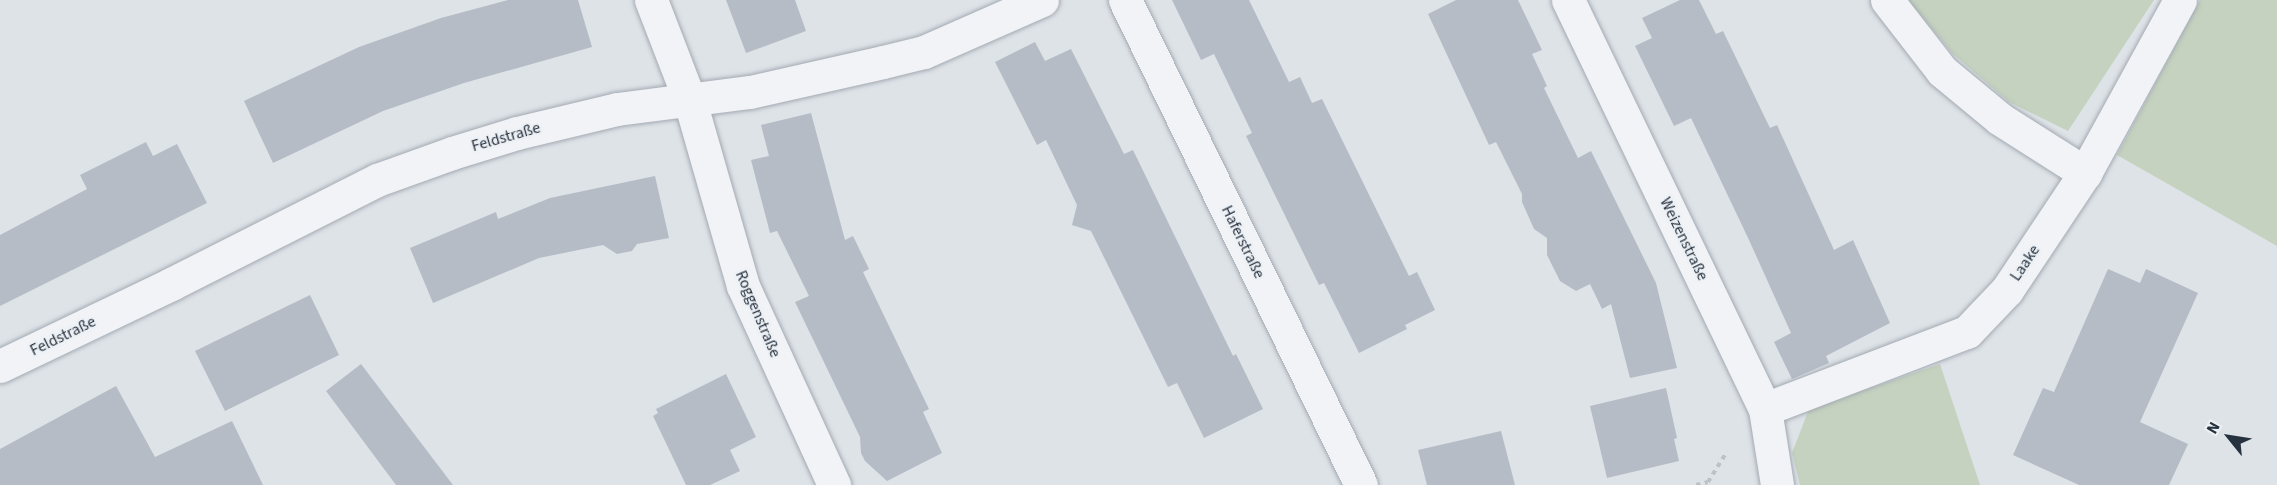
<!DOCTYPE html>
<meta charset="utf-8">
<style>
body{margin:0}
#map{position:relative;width:2277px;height:485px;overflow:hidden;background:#dee3e8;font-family:"Source Sans 3",sans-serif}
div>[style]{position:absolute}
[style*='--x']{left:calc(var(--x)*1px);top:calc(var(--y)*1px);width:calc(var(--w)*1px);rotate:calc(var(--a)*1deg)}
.green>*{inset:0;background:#c5d2bf}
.building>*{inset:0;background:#b5bcc5}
.path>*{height:4px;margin-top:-2px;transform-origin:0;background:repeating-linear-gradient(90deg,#bcc1c6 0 4.5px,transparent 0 9px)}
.roads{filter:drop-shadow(0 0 2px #a3aab2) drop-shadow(0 0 2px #a3aab2)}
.minor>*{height:33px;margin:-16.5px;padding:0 16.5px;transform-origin:16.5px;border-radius:16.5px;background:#f1f3f6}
span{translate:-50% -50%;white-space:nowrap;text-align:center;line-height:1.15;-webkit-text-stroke:4.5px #edf1f5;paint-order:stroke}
.street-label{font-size:16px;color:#27323f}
.north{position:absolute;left:2199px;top:407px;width:60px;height:60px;-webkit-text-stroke:4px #edf1f5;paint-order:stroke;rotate:300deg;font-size:16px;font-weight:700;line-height:24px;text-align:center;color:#27323f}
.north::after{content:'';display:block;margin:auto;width:21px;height:27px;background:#27323f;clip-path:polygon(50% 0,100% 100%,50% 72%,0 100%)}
</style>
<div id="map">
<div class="green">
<i style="clip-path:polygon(1908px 0,2154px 0,2068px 131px,2009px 102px,1953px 54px)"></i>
<i style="clip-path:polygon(2200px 0,2277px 0,2277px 246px,2117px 155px)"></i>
<i style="clip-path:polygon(1940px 364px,1980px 485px,1800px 485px,1792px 453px,1809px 409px)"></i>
</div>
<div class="building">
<i style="clip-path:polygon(508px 0,578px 0,592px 47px,464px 83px,383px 111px,273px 163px,244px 101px,359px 47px,441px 18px)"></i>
<i style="clip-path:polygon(726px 0,795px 0,806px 31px,746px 53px)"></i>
<i style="clip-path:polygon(1172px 0,1249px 0,1289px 82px,1300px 77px,1312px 103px,1322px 99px,1409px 276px,1417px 272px,1435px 310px,1405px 325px,1407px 329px,1359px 353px,1324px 283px,1319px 285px,1246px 136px,1252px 133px,1214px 54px,1201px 60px)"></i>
<i style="clip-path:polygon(1456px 0,1518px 0,1542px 50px,1532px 54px,1547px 86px,1544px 88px,1578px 158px,1591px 151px,1656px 283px,1677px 368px,1630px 378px,1611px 304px,1602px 309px,1590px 284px,1576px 291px,1560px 281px,1547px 255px,1547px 238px,1534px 229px,1522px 202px,1522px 194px,1496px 142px,1489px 145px,1428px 14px)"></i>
<i style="clip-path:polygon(1680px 0,1699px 0,1716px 34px,1723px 31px,1770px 128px,1777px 125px,1834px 250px,1853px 240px,1890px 323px,1826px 356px,1829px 363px,1792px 379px,1774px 342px,1791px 333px,1749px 240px,1691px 118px,1674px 126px,1635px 46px,1652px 38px,1642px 18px)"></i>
<i style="clip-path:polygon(1035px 42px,1045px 61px,1071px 49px,1124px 154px,1133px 150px,1233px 356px,1236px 354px,1263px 409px,1204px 438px,1177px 383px,1168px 387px,1091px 231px,1072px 225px,1077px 205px,1046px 140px,1037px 145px,995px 62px)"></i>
<i style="clip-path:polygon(811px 113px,845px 240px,853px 236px,869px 269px,863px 272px,929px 409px,923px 412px,942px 453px,887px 481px,865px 461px,861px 453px,860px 437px,795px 302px,809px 296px,777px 231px,770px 233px,751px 160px,769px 156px,761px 125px)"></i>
<i style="clip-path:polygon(146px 142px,153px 156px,177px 144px,207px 203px,0 306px,0 235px,87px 189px,80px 175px)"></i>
<i style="clip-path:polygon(655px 176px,669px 238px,637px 244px,632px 251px,617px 254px,603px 245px,539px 258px,433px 303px,410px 248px,496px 212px,498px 219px,550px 198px)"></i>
<i style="clip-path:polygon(2108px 269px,2140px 283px,2146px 269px,2198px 293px,2140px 422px,2188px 444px,2169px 485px,2079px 485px,2013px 455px,2043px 388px,2054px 392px)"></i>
<i style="clip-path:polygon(310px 295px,339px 355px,225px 411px,195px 351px)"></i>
<i style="clip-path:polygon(361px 364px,453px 485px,396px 485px,326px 391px)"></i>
<i style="clip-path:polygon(726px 374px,756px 437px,730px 450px,740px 471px,710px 485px,686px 485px,653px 416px,658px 413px,656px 409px)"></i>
<i style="clip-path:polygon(116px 386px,155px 457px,232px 421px,263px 485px,0 485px,0 449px)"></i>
<i style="clip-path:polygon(1666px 388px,1677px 438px,1674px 439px,1679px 461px,1607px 478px,1590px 406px)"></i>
<i style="clip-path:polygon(1501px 431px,1515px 485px,1427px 485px,1418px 450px)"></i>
</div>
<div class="path">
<i style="--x:1696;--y:485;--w:12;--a:-14"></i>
<i style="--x:1708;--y:482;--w:36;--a:-58"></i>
</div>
<div class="roads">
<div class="minor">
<i style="--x:651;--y:0;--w:108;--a:68.9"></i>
<i style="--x:690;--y:101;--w:192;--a:74"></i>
<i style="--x:743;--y:286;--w:219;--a:65.4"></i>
<i style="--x:1125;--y:0;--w:539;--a:64.05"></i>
<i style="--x:1568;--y:0;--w:454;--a:64.3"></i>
<i style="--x:1765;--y:409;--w:77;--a:81"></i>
<i style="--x:1887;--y:0;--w:90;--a:52.2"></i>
<i style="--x:1942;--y:71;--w:75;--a:39.6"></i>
<i style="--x:2000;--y:119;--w:101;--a:32.4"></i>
<i style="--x:0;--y:366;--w:190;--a:-25.6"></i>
<i style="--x:171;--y:284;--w:231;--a:-26.8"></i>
<i style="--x:377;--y:180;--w:80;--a:-19.8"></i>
<i style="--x:452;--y:153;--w:68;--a:-17.1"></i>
<i style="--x:517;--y:133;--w:103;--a:-13.5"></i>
<i style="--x:617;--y:109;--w:134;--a:-7.3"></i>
<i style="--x:750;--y:92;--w:136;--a:-12.7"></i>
<i style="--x:883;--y:62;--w:42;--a:-13.7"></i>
<i style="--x:924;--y:52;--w:129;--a:-23.8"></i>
<i style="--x:1765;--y:409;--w:216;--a:-20.9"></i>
<i style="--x:1967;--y:332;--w:58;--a:-46.4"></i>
<i style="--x:2007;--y:290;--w:141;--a:-56.3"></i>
<i style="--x:2085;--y:173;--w:197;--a:-61.2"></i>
</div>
</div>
<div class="street-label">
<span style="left:506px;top:137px;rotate:-16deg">Feldstraße</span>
<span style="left:1684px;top:239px;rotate:64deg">Weizenstraße</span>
<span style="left:1243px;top:242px;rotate:64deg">Haferstraße</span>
<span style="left:2025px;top:263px;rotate:-56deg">Laake</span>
<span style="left:758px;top:314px;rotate:67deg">Roggenstraße</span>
<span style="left:63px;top:336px;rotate:-26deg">Feldstraße</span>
</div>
<div class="north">N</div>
</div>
